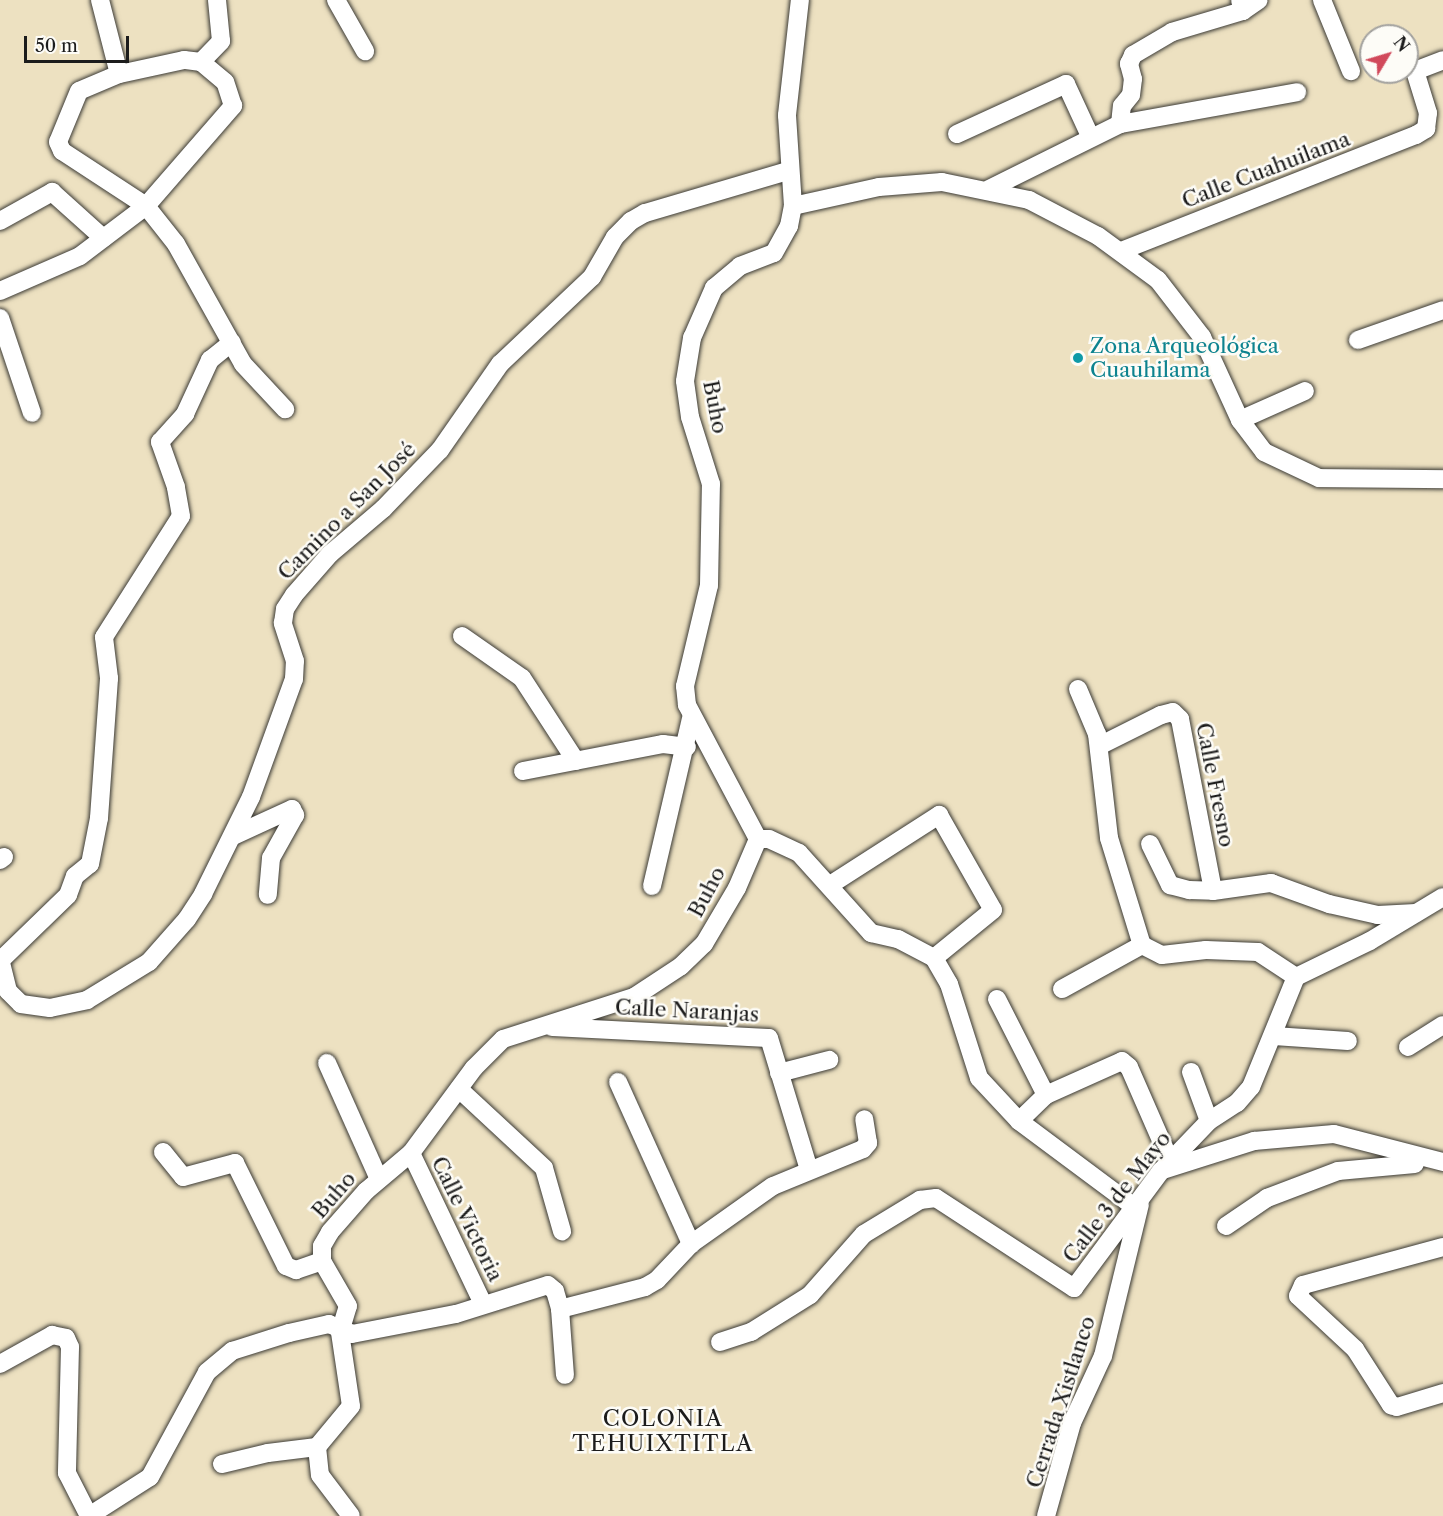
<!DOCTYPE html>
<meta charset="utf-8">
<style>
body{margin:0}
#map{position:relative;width:1443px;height:1516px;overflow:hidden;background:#ede1c1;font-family:"Libre Caslon Text",serif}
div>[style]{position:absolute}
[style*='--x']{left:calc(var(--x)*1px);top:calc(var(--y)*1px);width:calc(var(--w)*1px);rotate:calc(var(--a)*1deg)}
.roads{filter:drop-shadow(0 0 2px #3b3a35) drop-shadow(0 0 2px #3b3a35)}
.minor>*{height:18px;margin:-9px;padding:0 9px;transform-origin:9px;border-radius:9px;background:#fff}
.dots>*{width:16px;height:16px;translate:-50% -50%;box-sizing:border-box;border:3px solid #fdfcf7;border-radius:50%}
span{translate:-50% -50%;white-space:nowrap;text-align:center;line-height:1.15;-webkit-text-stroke:5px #fdfcf7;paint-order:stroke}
.street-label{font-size:21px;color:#1c1c1c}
.culture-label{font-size:21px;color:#0d838f}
.left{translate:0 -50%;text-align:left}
.neighbourhood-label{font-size:22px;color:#1c1c1c;letter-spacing:1.5px}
.north{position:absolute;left:1359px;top:24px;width:60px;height:60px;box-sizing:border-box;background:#fdfcf7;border:2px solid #a3a29f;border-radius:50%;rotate:52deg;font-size:16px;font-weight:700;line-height:24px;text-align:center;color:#1c1c1c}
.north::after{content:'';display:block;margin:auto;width:21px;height:27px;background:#d1495b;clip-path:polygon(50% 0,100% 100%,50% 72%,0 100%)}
.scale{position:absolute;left:24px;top:36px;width:105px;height:27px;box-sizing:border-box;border:3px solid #1c1c1c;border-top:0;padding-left:8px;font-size:18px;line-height:21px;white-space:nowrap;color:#1c1c1c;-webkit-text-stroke:4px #fdfcf7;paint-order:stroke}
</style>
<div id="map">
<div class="roads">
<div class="minor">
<i style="--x:100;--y:0;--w:76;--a:75.6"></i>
<i style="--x:336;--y:0;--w:59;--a:60.4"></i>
<i style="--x:1322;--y:0;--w:77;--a:67.8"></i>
<i style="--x:1243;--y:11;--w:19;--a:-35"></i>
<i style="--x:201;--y:62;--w:29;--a:-46"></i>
<i style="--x:221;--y:41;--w:41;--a:-95.6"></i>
<i style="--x:1120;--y:124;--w:18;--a:-84"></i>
<i style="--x:1122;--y:106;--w:14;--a:-51"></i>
<i style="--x:1131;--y:95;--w:16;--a:-83"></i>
<i style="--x:1133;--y:79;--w:16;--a:-105"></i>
<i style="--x:1129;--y:64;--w:10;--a:-66"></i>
<i style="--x:1133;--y:55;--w:45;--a:-30.5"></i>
<i style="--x:1172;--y:32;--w:74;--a:-16.5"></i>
<i style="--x:1243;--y:11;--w:11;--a:-105"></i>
<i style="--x:957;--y:134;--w:120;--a:-24.6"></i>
<i style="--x:1066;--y:84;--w:57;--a:65.2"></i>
<i style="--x:989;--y:189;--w:146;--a:-26.4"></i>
<i style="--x:1120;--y:124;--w:180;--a:-10.2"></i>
<i style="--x:793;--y:206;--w:88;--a:-12.5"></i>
<i style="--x:879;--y:187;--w:63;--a:-4.5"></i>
<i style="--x:942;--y:182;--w:89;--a:11.7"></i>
<i style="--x:1029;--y:200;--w:78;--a:27.6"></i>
<i style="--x:1098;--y:236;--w:74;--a:36.3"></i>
<i style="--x:1158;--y:280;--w:72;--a:52.3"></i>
<i style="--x:1202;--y:337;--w:91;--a:65.4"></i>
<i style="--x:1240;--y:420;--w:40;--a:53"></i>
<i style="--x:1264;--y:452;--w:61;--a:25.3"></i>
<i style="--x:1319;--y:478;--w:124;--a:0.5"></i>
<i style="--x:0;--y:221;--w:60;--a:-29.1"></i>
<i style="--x:52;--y:192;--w:69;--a:42"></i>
<i style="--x:1121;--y:251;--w:317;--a:-21.5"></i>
<i style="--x:1416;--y:135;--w:12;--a:-31"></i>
<i style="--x:1426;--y:129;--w:16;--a:-83"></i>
<i style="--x:1428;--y:113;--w:44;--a:-107.2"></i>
<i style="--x:1415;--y:71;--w:30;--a:-21"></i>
<i style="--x:0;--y:291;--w:87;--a:-23.6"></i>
<i style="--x:80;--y:256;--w:83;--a:-37.1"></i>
<i style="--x:146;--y:206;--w:133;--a:-49"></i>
<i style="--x:233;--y:106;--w:25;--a:-108"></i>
<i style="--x:225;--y:82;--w:31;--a:-140"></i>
<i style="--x:201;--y:62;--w:17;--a:-173"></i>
<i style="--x:184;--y:60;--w:66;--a:167.8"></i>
<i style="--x:119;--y:74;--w:43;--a:157"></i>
<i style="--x:79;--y:91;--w:55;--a:112.4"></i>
<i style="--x:58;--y:142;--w:10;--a:66"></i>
<i style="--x:62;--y:151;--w:100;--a:33.2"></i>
<i style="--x:146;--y:206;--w:48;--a:51.7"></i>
<i style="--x:176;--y:244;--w:137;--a:60.8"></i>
<i style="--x:243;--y:364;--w:62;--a:47"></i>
<i style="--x:0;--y:318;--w:100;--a:71.4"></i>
<i style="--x:1358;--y:340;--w:90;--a:-19.4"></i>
<i style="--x:1240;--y:420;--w:71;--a:-24"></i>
<i style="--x:462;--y:636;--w:73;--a:35"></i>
<i style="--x:522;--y:678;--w:99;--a:57"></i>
<i style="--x:1078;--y:689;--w:49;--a:67.1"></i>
<i style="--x:1097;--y:734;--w:105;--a:83.4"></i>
<i style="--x:1109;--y:838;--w:112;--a:72.9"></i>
<i style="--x:1142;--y:945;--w:22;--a:27"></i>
<i style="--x:1162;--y:955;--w:44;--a:-6.5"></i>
<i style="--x:1206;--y:950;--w:52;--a:2.2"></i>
<i style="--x:1258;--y:952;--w:45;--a:33.3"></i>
<i style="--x:1099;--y:746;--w:69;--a:-26.6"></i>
<i style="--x:1161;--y:715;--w:12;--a:-14"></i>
<i style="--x:1173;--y:712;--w:10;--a:45"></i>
<i style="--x:1180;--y:719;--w:175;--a:79.1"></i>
<i style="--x:523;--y:771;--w:143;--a:-10.9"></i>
<i style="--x:663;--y:744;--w:24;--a:7"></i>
<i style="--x:233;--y:836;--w:65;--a:-24.6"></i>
<i style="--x:292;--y:809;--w:7;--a:63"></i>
<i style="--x:295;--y:815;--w:49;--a:119.2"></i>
<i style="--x:271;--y:858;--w:37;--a:95"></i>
<i style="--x:758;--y:839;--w:11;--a:0"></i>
<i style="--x:769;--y:839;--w:33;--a:25"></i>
<i style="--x:799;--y:853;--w:108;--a:48"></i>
<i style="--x:871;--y:933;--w:28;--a:13"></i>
<i style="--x:898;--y:939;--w:41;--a:27.8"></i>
<i style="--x:934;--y:958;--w:30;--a:60"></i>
<i style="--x:949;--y:984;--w:99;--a:72.3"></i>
<i style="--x:979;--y:1078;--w:59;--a:47.1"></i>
<i style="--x:1019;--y:1121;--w:37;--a:-44"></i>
<i style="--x:1046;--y:1095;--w:83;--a:-24.1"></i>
<i style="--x:1122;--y:1061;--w:9;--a:41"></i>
<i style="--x:1129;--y:1067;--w:103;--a:66.4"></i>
<i style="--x:1150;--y:844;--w:46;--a:64"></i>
<i style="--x:1170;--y:885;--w:20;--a:15"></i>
<i style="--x:1189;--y:890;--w:24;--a:2"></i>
<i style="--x:1213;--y:891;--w:59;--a:-7.9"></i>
<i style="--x:1271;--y:883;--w:62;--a:19.9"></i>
<i style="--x:1329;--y:904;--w:50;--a:12.7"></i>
<i style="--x:1378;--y:915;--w:38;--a:-3"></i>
<i style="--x:0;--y:860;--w:5;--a:-37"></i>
<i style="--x:830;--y:885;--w:130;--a:-32.7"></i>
<i style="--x:939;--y:815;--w:109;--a:60.4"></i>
<i style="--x:993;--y:910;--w:76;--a:140.9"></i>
<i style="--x:652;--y:886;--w:172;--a:-76.9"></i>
<i style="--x:0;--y:959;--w:33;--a:76"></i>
<i style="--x:8;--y:991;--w:18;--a:45"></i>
<i style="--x:21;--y:1004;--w:29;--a:8"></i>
<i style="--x:50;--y:1008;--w:38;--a:-12"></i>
<i style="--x:87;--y:1000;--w:73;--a:-31.5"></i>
<i style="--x:149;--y:962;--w:57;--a:-48.5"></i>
<i style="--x:187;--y:919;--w:30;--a:-57"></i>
<i style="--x:203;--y:894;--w:108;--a:-63.7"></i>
<i style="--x:251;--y:797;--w:126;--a:-70"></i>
<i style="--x:294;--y:679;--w:18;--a:-87"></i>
<i style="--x:295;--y:661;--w:40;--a:-108"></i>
<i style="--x:283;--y:623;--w:14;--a:-82"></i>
<i style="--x:285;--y:609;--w:17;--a:-57"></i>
<i style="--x:294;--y:595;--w:55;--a:-48.7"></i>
<i style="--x:330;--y:554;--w:70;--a:-40.3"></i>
<i style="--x:383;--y:509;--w:82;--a:-46"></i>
<i style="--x:440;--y:450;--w:105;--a:-55.1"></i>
<i style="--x:500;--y:364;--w:127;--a:-43.4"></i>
<i style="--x:592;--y:277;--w:46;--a:-60.1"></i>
<i style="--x:615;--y:237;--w:23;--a:-45"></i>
<i style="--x:631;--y:221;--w:16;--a:-30"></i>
<i style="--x:645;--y:213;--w:149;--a:-16.4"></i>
<i style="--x:2;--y:959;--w:92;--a:-44.1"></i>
<i style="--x:68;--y:895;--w:20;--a:-70"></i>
<i style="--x:75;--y:876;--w:19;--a:-39"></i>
<i style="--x:90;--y:864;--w:47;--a:-78.9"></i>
<i style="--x:99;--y:818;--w:140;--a:-85.9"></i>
<i style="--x:109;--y:678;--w:41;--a:-97"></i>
<i style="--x:104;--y:637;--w:143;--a:-57.5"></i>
<i style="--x:181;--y:516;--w:29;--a:-100"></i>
<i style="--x:176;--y:487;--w:48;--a:-109.6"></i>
<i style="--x:160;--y:442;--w:38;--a:-48"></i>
<i style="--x:185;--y:414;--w:60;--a:-65.2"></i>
<i style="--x:210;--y:360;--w:28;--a:-39"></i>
<i style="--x:1062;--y:989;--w:91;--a:-28.8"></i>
<i style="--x:997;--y:999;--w:108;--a:63"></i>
<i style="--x:552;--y:1027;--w:217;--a:2.9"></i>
<i style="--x:769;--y:1038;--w:138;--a:73.1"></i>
<i style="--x:1274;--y:1036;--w:74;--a:3.9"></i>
<i style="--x:1408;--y:1047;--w:41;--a:-32.2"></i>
<i style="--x:327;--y:1063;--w:127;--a:65.9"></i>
<i style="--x:1191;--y:1072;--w:52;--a:69.8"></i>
<i style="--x:779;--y:1073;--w:52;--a:-14.6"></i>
<i style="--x:618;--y:1082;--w:178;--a:65.7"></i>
<i style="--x:459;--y:1089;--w:116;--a:42.9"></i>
<i style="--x:544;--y:1168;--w:66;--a:74.1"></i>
<i style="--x:1019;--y:1121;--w:142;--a:36.7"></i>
<i style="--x:163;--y:1152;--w:32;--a:51"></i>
<i style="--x:183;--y:1177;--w:54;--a:-15.1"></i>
<i style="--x:235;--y:1163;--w:115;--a:63.7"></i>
<i style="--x:286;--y:1266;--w:11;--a:22"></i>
<i style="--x:296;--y:1270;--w:28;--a:-19"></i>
<i style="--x:411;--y:1153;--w:167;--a:64.5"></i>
<i style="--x:1163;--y:1170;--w:96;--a:-17.7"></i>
<i style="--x:1254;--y:1141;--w:80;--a:-5"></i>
<i style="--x:1334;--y:1134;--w:113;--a:14.4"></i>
<i style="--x:1226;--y:1226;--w:50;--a:-34.3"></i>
<i style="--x:1267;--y:1198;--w:76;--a:-20.8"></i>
<i style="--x:1338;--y:1171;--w:77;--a:-5.2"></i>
<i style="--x:1443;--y:1247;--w:145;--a:164.8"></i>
<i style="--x:1303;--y:1285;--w:12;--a:114"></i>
<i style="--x:1298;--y:1296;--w:78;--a:42.9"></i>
<i style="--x:1355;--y:1349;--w:67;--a:57.3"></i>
<i style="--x:1391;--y:1405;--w:6;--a:18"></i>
<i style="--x:1397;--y:1407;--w:48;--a:-16.9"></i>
<i style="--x:560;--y:1309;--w:88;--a:-14.5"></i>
<i style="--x:645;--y:1287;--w:14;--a:-30"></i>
<i style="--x:657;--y:1280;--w:50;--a:-46.6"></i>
<i style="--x:691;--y:1244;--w:100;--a:-35.3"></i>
<i style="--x:773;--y:1186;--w:97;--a:-22.3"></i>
<i style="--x:863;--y:1149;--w:8;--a:-50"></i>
<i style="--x:868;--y:1143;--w:24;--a:-99"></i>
<i style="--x:720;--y:1342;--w:33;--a:-18"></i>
<i style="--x:751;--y:1332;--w:70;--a:-32.1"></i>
<i style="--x:810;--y:1295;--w:81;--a:-48.5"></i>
<i style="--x:864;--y:1234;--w:66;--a:-31.3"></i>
<i style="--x:920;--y:1200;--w:16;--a:-7"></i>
<i style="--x:936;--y:1198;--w:165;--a:33.1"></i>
<i style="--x:1074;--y:1288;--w:146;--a:-53.4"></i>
<i style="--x:1161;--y:1171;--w:69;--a:-46.2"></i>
<i style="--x:1209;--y:1121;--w:33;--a:-33"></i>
<i style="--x:1237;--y:1103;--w:21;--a:-49"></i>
<i style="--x:1251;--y:1087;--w:119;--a:-67.8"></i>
<i style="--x:1296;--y:977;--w:82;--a:-25.9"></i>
<i style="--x:1370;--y:941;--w:85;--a:-31.1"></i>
<i style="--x:0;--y:1364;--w:60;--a:-29.1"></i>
<i style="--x:52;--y:1335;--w:14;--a:12"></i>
<i style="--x:66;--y:1338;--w:10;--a:66"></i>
<i style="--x:70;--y:1347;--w:126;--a:91.4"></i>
<i style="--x:67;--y:1473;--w:48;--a:62.9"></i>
<i style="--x:317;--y:1447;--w:53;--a:-50.3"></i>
<i style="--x:351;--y:1406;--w:75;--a:-98.5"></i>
<i style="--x:340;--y:1332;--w:27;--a:-73"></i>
<i style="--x:348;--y:1306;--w:52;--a:-120"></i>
<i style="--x:322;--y:1261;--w:15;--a:-90"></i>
<i style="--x:322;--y:1246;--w:16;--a:-60"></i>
<i style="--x:330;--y:1232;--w:55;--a:-48.7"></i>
<i style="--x:366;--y:1191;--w:59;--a:-40.2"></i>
<i style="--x:411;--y:1153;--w:106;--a:-53.5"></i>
<i style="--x:474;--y:1068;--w:41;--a:-45"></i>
<i style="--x:503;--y:1039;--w:138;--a:-17.8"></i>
<i style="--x:634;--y:997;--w:56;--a:-33.4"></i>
<i style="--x:681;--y:966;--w:32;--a:-44"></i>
<i style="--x:704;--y:944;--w:65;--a:-59.5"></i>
<i style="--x:737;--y:888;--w:53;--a:-66.8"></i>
<i style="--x:758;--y:839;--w:152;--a:-117.9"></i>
<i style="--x:687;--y:705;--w:19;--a:-96"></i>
<i style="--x:685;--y:686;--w:104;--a:-76.6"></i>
<i style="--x:709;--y:585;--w:101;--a:-88.9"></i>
<i style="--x:711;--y:484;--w:70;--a:-107.4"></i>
<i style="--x:690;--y:417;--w:36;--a:-98"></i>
<i style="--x:685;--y:381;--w:44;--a:-80.8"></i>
<i style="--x:692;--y:338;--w:55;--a:-66.3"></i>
<i style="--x:714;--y:288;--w:34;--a:-40"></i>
<i style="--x:740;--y:266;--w:36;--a:-21"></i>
<i style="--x:774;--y:253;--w:31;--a:-61"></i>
<i style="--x:789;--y:226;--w:20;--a:-79"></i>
<i style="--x:793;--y:206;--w:91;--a:-93.8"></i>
<i style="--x:787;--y:115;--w:116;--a:-83.6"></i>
<i style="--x:317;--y:1447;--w:28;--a:84"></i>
<i style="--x:320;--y:1475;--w:51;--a:52.9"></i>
<i style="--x:222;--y:1464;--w:47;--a:-13.4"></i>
<i style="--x:268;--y:1453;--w:49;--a:-7"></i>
<i style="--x:89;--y:1516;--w:72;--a:-32.6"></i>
<i style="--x:150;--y:1477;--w:119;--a:-61.5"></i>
<i style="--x:207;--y:1372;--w:33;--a:-40"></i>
<i style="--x:232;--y:1351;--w:60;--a:-17.5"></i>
<i style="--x:289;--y:1333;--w:41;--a:-12.7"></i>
<i style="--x:329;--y:1324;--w:25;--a:23"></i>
<i style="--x:352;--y:1334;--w:106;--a:-10.9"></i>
<i style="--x:456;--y:1314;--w:96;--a:-17.5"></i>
<i style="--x:548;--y:1285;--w:9;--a:41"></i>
<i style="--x:555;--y:1291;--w:19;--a:74"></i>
<i style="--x:560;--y:1309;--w:66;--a:85.7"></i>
<i style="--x:1046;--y:1516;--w:97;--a:-74.4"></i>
<i style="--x:1072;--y:1423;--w:74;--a:-65.2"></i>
<i style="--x:1103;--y:1356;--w:156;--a:-76.3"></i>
</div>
</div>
<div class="dots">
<i style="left:1078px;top:358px;background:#0f9aa8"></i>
</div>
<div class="street-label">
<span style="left:1266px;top:170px;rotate:-21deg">Calle Cuahuilama</span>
<span style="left:715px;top:407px;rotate:79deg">Buho</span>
<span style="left:347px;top:511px;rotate:-45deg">Camino a San José</span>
<span style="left:1215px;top:785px;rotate:79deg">Calle Fresno</span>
<span style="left:707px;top:892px;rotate:-62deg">Buho</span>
<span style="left:687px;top:1011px;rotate:3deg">Calle Naranjas</span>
<span style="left:334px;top:1195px;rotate:-49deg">Buho</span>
<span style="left:1117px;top:1197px;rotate:-52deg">Calle 3 de Mayo</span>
<span style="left:467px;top:1219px;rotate:64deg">Calle Victoria</span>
<span style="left:1061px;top:1402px;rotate:-72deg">Cerrada Xistlanco</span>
</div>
<div class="culture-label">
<span class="left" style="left:1090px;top:358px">Zona Arqueológica<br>Cuauhilama</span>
</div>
<div class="neighbourhood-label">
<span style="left:663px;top:1431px">COLONIA<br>TEHUIXTITLA</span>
</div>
<div class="north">N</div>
<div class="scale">50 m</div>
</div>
